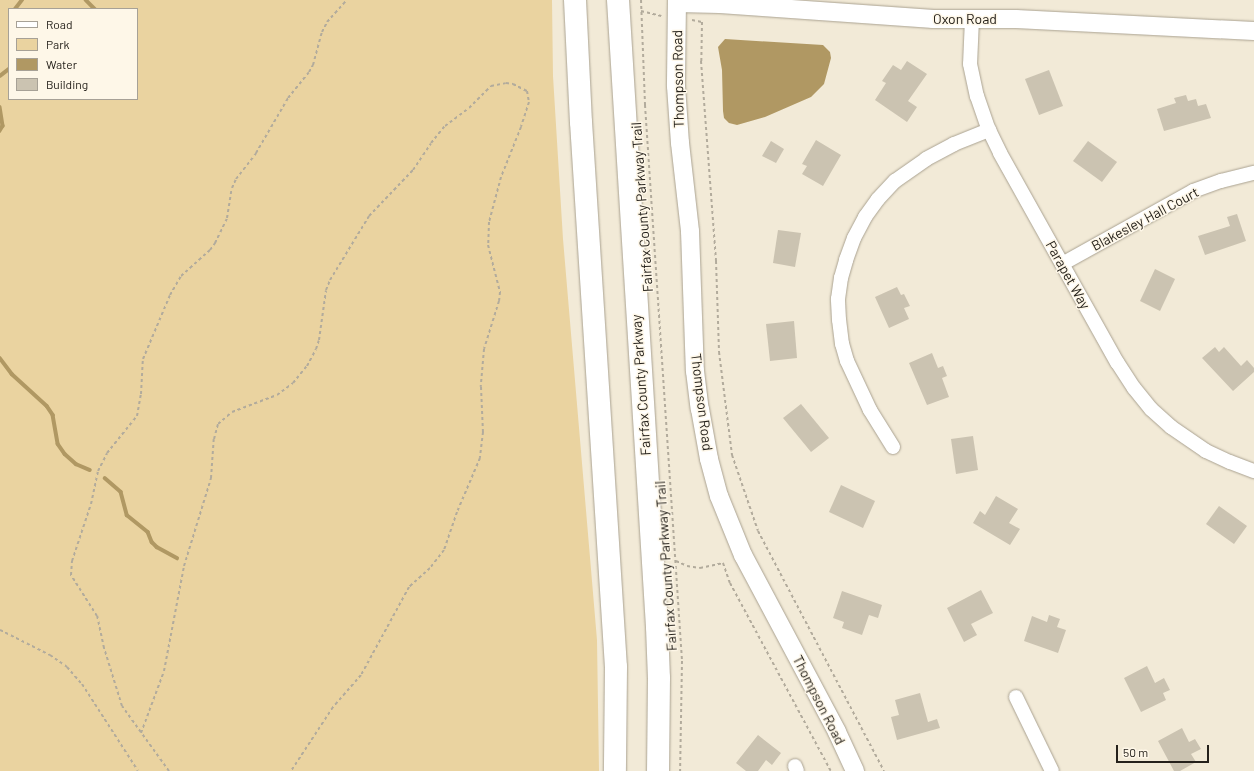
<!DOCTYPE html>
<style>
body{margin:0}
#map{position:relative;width:1254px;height:771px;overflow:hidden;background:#f2ead7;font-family:Barlow,sans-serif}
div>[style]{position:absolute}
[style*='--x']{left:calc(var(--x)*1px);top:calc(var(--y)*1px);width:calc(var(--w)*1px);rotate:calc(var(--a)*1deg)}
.green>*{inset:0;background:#ead3a0}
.water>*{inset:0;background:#b09863}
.stream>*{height:3.5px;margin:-1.75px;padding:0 1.75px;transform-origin:1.75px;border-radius:1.75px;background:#b09863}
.building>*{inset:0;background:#cbc3b1}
.path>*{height:2px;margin-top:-1px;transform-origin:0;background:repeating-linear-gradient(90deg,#b2ab9c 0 3px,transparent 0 6px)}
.roads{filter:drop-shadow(0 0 1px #aaa291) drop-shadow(0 0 1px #aaa291)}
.minor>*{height:14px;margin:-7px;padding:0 7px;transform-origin:7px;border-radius:7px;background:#fff}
.tertiary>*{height:18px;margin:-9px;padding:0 9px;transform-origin:9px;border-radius:9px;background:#fff}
.trunk>*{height:22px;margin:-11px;padding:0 11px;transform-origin:11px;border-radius:11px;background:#fff}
span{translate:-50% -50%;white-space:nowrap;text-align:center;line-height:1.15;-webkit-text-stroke:3px #fef7e8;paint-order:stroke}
.street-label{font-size:14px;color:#25211b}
.legend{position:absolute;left:8px;top:8px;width:130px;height:92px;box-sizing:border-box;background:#fef7e8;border:1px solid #a7a196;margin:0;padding:5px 7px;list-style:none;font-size:12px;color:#25211b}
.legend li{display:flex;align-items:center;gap:8px;height:20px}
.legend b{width:20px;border:1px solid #a7a196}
.scale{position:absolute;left:1116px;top:745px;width:93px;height:18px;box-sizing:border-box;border:2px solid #25211b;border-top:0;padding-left:5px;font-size:12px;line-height:14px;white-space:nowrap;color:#25211b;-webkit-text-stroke:3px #fef7e8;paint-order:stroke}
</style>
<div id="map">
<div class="green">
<i style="clip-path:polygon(evenodd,0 0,552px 0,553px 76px,563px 239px,597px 640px,599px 771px,0 771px,0 0,9px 9px,137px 9px,137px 99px,9px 99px,9px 9px)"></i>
</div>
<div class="water">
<i style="clip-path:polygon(725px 39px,823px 45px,830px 52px,831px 58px,824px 84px,811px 97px,765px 117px,737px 125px,729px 123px,724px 118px,723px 111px,722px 70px,718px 47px)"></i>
</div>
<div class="stream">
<i style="--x:86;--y:0;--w:13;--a:45"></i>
<i style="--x:15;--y:9;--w:11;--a:-52"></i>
<i style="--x:0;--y:76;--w:11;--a:-38"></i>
<i style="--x:0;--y:107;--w:19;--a:81"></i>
<i style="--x:3;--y:126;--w:6;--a:121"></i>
<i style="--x:0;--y:358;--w:20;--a:53"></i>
<i style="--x:12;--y:374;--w:47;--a:42.4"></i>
<i style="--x:47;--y:406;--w:11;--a:56"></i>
<i style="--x:53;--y:415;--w:29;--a:80"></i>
<i style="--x:58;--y:444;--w:12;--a:55"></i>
<i style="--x:65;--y:454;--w:15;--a:42"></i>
<i style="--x:76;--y:464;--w:15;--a:23"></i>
<i style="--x:105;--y:478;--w:21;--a:41"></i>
<i style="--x:121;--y:492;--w:24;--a:75"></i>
<i style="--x:127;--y:515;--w:27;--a:39"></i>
<i style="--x:148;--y:532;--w:11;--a:68"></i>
<i style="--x:152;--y:542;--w:7;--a:45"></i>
<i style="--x:157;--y:547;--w:23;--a:29"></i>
</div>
<div class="building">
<i style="clip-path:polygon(907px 61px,927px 74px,908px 101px,917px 107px,907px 122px,875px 100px,886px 83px,882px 81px,893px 65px,901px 70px)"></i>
<i style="clip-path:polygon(1049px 70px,1063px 106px,1039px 115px,1025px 79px)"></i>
<i style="clip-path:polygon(1186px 95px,1188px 101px,1196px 99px,1198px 106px,1206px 104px,1211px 118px,1164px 131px,1157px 109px,1176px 103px,1174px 98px)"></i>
<i style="clip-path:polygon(816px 140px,841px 155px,823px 186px,802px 174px,807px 166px,802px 164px)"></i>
<i style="clip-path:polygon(771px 141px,784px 149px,776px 163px,762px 156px)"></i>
<i style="clip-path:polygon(1088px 141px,1117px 162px,1102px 182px,1073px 161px)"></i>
<i style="clip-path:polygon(1237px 214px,1246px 241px,1205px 255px,1198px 236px,1230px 226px,1227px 217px)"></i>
<i style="clip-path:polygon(778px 230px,801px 233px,795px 267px,773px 263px)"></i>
<i style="clip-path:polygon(1155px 269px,1175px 279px,1160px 311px,1140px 301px)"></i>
<i style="clip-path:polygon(897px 287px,901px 295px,904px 294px,910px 306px,904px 308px,909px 319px,889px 328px,875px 297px)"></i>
<i style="clip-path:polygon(794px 321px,797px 358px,770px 361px,766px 324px)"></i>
<i style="clip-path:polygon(1215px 347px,1219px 352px,1224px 347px,1241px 366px,1247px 360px,1254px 368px,1254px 372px,1233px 391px,1202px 358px)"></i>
<i style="clip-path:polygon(932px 353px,938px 368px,943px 366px,947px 376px,942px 378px,949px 397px,927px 405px,909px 363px)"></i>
<i style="clip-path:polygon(801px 404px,829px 438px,811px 452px,783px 418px)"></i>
<i style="clip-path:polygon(973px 436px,978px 470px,956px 474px,951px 439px)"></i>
<i style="clip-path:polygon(841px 485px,875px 501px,863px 528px,829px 512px)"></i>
<i style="clip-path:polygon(996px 496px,1018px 509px,1009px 523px,1020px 529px,1010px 545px,973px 523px,980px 511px,985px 515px)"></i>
<i style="clip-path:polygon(1219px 506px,1247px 526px,1234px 544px,1206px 524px)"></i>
<i style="clip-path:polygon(981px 590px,993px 613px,971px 624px,977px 635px,964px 642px,947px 608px)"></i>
<i style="clip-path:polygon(842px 591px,882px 605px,878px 618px,869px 615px,862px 635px,842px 628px,844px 622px,833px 618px)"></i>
<i style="clip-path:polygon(1049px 615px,1060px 619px,1057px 627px,1066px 630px,1058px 653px,1024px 641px,1032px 616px,1047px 622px)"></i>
<i style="clip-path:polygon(1147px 666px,1155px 683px,1164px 678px,1170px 690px,1163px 693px,1166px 700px,1141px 712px,1124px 678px)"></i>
<i style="clip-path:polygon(920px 693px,928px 722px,937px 719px,940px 728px,897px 740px,891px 717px,899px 715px,895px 700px)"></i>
<i style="clip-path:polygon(1182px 728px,1189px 742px,1195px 739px,1201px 749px,1191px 754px,1196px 762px,1180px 771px,1174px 771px,1158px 741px)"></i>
<i style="clip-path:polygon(758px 735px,781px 753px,772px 765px,766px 760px,758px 771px,746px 771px,736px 763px)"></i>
</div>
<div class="path">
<i style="--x:641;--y:0;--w:105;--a:87.8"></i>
<i style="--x:645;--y:105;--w:557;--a:86.19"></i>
<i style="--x:682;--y:661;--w:110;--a:91"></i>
<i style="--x:641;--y:11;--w:21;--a:14"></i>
<i style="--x:692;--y:20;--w:10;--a:11"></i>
<i style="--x:702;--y:22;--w:39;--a:91"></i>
<i style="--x:701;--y:61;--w:201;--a:85.7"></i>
<i style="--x:716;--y:261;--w:91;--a:88.1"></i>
<i style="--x:719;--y:352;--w:104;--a:82.8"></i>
<i style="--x:732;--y:455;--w:80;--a:71.1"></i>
<i style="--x:758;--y:531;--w:271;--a:62.3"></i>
<i style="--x:676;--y:561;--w:12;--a:24"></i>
<i style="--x:687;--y:566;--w:13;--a:9"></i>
<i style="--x:700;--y:568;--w:24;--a:-12"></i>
<i style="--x:723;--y:563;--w:21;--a:71"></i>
<i style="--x:730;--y:583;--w:213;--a:61.8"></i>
<i style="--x:0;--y:630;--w:56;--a:26.6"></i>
<i style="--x:50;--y:655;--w:21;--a:35"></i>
<i style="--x:67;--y:667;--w:23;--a:49"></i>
<i style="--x:82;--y:684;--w:103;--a:57.2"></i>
<i style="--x:141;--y:733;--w:66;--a:-69.6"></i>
<i style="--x:164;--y:671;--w:107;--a:-79.2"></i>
<i style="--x:184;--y:566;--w:92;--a:-72.9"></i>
<i style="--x:211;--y:478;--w:39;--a:-86"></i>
<i style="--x:214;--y:439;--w:16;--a:-75"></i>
<i style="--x:218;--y:424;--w:18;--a:-41"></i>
<i style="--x:232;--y:412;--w:48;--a:-20.7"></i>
<i style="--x:277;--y:395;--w:20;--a:-37"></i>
<i style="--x:293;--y:383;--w:22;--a:-51"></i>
<i style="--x:307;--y:366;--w:19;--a:-62"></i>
<i style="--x:316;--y:349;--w:9;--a:-72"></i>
<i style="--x:319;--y:340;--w:50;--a:-82"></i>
<i style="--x:326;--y:290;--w:11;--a:-68"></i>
<i style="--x:330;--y:280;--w:75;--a:-58.6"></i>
<i style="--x:369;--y:216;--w:64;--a:-46.3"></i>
<i style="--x:413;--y:170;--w:32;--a:-56"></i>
<i style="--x:431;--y:143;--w:22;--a:-51"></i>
<i style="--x:445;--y:126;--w:30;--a:-37"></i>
<i style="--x:469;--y:108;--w:31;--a:-45"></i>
<i style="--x:491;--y:86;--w:15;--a:-11"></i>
<i style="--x:506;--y:83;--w:7;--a:8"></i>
<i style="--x:513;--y:84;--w:16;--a:27"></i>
<i style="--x:527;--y:91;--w:11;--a:80"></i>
<i style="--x:529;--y:102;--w:26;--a:108"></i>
<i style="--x:521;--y:127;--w:54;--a:111.8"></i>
<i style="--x:501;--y:177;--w:47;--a:104.9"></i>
<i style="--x:489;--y:222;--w:23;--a:92"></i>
<i style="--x:488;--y:245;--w:49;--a:75.7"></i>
<i style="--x:500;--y:292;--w:9;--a:96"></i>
<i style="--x:499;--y:301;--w:50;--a:107.4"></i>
<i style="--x:484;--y:349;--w:38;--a:95"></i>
<i style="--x:481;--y:387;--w:45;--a:87.5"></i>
<i style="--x:483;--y:432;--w:26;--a:97"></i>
<i style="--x:480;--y:458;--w:59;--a:113.1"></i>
<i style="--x:457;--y:512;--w:40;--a:108.9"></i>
<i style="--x:444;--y:550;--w:23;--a:128"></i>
<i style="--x:430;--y:568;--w:28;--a:138"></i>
<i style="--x:409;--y:587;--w:100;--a:118.6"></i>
<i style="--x:361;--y:675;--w:43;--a:131.2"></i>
<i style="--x:333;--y:707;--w:77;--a:123.3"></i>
<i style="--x:169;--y:771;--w:80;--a:-125.9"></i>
<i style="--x:122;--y:706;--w:61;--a:-107.2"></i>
<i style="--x:104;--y:648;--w:33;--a:-102"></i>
<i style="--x:97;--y:616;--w:49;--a:-122.4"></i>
<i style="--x:71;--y:575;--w:14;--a:-86"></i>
<i style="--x:72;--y:561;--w:60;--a:-71.6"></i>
<i style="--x:91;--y:504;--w:34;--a:-78"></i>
<i style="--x:98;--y:471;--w:20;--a:-63"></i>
<i style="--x:107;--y:453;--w:48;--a:-51"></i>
<i style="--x:137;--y:416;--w:22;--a:-80"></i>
<i style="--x:141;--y:394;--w:35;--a:-87"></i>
<i style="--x:143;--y:359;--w:69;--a:-67.1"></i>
<i style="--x:170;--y:295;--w:22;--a:-60"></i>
<i style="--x:181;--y:276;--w:39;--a:-42"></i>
<i style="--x:210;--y:250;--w:9;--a:-54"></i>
<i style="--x:215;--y:243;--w:28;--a:-64"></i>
<i style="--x:227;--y:218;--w:30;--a:-81"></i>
<i style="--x:232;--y:188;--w:10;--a:-66"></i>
<i style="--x:236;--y:179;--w:33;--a:-52"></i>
<i style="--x:256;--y:153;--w:64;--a:-59.8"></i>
<i style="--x:288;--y:98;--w:33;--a:-51"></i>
<i style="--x:309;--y:72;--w:8;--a:-60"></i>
<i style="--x:313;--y:65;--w:34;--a:-75"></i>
<i style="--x:322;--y:32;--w:11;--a:-63"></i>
<i style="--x:327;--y:22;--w:30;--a:-48"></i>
</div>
<div class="roads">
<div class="minor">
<i style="--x:972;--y:19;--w:45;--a:92.5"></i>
<i style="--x:970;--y:64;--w:33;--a:78"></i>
<i style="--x:977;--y:96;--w:36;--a:71"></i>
<i style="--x:989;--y:130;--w:25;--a:64"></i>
<i style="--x:1000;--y:153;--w:240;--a:60.8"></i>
<i style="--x:1117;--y:362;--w:31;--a:57"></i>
<i style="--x:1134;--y:388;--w:27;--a:51"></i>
<i style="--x:1151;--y:409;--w:27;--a:42"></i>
<i style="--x:1171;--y:427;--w:42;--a:34.4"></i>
<i style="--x:1206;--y:451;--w:26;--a:25"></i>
<i style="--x:1230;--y:462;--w:26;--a:21"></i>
<i style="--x:1062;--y:264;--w:150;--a:-29.1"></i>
<i style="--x:1193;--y:191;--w:30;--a:-20"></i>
<i style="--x:1221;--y:181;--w:34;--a:-14"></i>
<i style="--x:893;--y:447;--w:44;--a:-121.9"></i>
<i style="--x:870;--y:410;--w:54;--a:-115.1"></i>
<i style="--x:847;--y:361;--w:18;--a:-106"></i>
<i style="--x:842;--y:344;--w:24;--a:-97"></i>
<i style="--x:839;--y:320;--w:21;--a:-93"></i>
<i style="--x:838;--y:299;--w:21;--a:-82"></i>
<i style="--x:841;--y:278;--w:19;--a:-74"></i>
<i style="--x:846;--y:260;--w:23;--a:-70"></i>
<i style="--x:854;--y:238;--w:24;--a:-62"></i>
<i style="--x:865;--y:217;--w:22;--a:-54"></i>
<i style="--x:878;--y:199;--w:25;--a:-47"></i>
<i style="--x:895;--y:181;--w:38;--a:-35"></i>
<i style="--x:926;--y:159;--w:32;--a:-28"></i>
<i style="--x:954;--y:144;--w:38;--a:-22"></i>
<i style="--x:1016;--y:697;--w:82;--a:64.1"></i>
<i style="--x:795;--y:766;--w:5;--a:68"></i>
</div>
<div class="tertiary">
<i style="--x:677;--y:0;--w:86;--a:90.7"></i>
<i style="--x:676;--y:86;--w:57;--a:86"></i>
<i style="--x:680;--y:143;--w:89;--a:83.5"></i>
<i style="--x:690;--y:231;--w:140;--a:88"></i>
<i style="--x:695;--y:371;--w:38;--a:83"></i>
<i style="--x:700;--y:409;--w:51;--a:79.8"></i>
<i style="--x:709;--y:459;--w:38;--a:75"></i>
<i style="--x:719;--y:496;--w:64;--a:67.9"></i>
<i style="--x:743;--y:555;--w:200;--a:62"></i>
<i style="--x:837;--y:732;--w:43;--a:65.2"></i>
<i style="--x:677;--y:3;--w:43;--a:1.3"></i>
<i style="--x:720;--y:4;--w:214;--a:4"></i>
<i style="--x:933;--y:19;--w:83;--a:0"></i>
<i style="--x:1016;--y:19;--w:238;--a:2.9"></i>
</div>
<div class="trunk">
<i style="--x:575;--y:0;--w:122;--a:87.2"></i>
<i style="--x:581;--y:122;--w:546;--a:86.33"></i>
<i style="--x:616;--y:667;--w:104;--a:90.6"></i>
<i style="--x:618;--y:0;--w:628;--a:86.44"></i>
<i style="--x:657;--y:627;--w:51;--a:87.8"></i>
<i style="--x:659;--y:678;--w:93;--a:90.6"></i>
</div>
</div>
<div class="street-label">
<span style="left:965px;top:19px">Oxon Road</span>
<span style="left:678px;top:79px;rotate:-91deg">Thompson Road</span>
<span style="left:642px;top:207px;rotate:-94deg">Fairfax County Parkway Trail</span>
<span style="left:1145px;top:219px;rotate:-28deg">Blakesley Hall Court</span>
<span style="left:1068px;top:275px;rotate:61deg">Parapet Way</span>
<span style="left:641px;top:385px;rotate:-94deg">Fairfax County Parkway</span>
<span style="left:702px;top:402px;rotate:83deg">Thompson Road</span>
<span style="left:666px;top:566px;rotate:-94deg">Fairfax County Parkway Trail</span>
<span style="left:819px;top:700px;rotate:63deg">Thompson Road</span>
</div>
<ul class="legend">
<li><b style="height:5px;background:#fff"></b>Road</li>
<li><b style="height:11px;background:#ead3a0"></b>Park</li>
<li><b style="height:11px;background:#b09863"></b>Water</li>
<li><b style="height:11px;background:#cbc3b1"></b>Building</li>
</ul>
<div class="scale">50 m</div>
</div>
